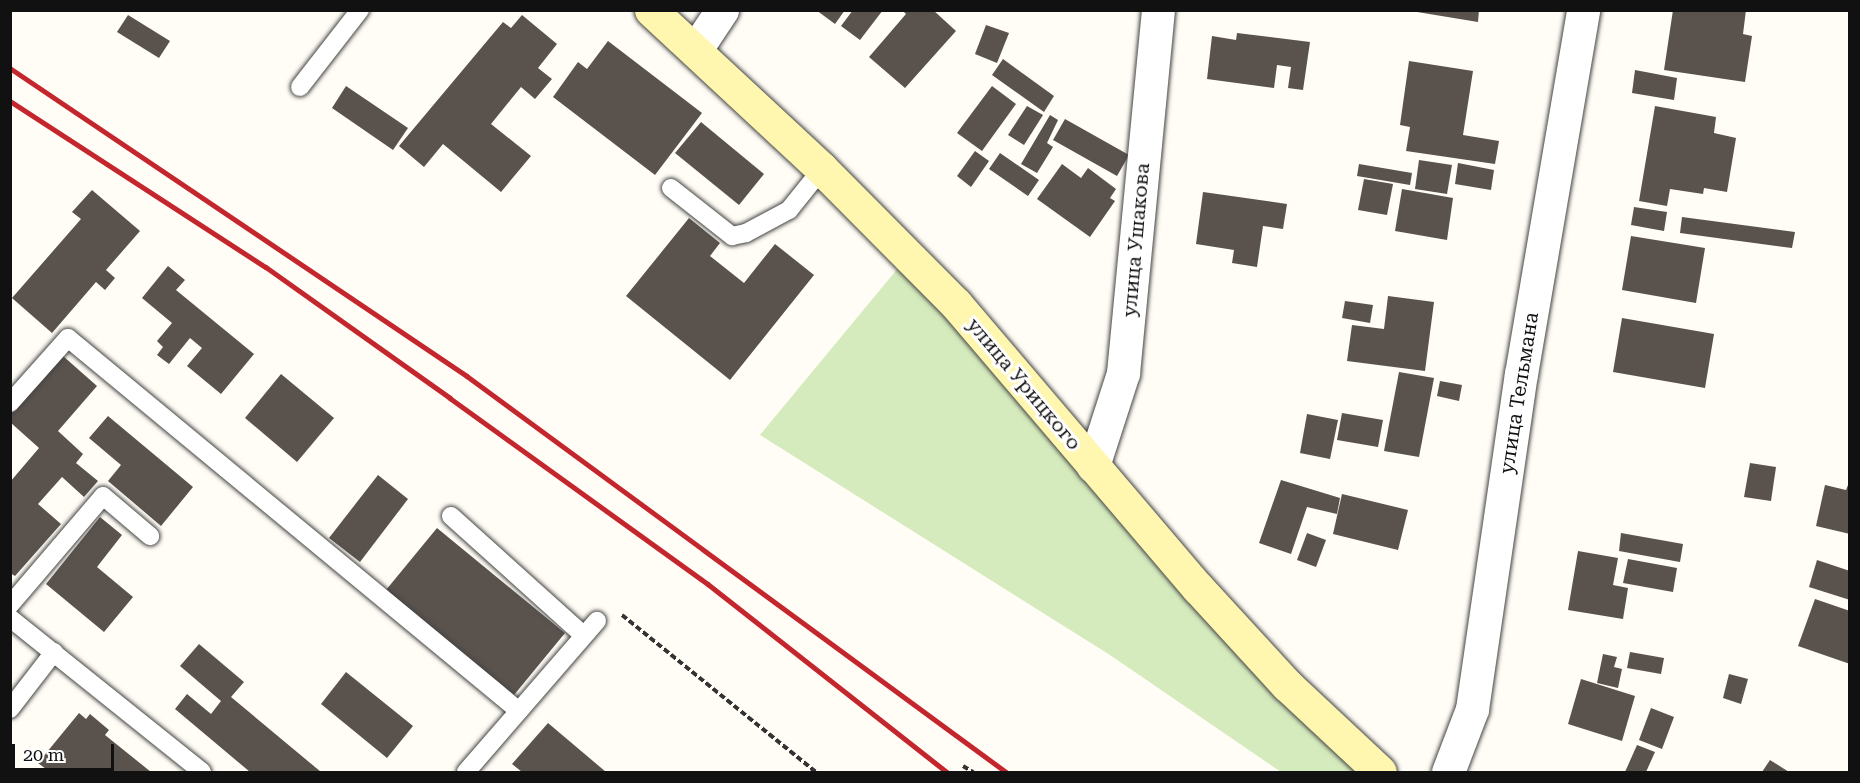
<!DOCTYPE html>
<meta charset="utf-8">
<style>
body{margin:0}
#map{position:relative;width:1860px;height:783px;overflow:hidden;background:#fffdf5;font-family:"Roboto Serif",serif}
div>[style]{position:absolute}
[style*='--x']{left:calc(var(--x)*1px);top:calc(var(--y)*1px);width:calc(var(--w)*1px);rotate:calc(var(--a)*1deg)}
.green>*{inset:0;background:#d5ebbd}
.building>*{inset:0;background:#5a524d}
.path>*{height:4px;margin-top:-2px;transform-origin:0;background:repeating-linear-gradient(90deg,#333 0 6px,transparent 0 9px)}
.roads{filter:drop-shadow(0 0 2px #444) drop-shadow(0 0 2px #444)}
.lane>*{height:18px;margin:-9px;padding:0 9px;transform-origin:9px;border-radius:9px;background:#fff}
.street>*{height:33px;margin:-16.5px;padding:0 16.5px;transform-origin:16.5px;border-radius:16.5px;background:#fff}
.secondary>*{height:33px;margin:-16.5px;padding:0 16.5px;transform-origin:16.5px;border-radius:16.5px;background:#fff6b0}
.rail>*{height:4.5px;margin:-2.25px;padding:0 2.25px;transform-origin:2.25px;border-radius:2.25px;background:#c4262e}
span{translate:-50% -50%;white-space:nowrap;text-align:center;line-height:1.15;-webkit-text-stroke:6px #fff;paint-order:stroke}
.street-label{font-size:20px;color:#111}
.frame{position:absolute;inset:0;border:12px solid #111;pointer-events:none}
.scale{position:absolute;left:12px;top:744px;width:102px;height:27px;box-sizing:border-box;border:3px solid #111;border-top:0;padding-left:8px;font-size:18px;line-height:21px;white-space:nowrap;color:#111;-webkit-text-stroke:4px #fff;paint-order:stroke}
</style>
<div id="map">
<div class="green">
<i style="clip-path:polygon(908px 256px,1366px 772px,1281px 772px,1110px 655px,760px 435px)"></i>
</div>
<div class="building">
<i style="clip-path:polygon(816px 10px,845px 10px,835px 24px)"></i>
<i style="clip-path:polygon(853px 10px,883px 10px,860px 40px,841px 26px)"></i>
<i style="clip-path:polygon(902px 10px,933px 10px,956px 31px,905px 88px,869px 57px,906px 14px)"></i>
<i style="clip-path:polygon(1405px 10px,1479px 10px,1478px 22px)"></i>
<i style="clip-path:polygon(1673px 10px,1746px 10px,1743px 34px,1752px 36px,1745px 82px,1664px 70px)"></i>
<i style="clip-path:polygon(128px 15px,170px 41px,159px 58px,117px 32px)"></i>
<i style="clip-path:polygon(522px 15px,557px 44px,538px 68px,552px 79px,535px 99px,521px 87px,491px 124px,531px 156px,501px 192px,443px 144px,424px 167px,399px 146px,503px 22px,511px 28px)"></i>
<i style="clip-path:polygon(986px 25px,1009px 33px,997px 63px,975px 54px)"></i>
<i style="clip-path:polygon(1237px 33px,1310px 42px,1303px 90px,1288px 88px,1291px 67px,1277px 65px,1274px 88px,1207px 79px,1212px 36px,1236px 40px)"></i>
<i style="clip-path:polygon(608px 41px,702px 113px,655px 175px,553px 97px,578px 62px,587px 69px)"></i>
<i style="clip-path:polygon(1003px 59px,1054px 96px,1044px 112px,992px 75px)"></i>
<i style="clip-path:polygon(1409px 61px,1473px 71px,1463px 135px,1499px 141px,1495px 164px,1406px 151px,1410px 127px,1400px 125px)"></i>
<i style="clip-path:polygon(1635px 70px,1677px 78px,1674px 100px,1632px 93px)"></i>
<i style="clip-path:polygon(346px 86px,408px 128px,393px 150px,332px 108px)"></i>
<i style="clip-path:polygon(992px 86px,1016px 104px,982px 151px,957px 133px)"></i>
<i style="clip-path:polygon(1027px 106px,1043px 115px,1024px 145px,1008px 135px)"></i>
<i style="clip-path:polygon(1655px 106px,1716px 117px,1714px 133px,1736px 138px,1727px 192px,1704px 188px,1703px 194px,1670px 189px,1667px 206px,1639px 201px)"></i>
<i style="clip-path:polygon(1050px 115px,1058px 120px,1047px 143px,1053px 147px,1037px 173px,1021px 164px)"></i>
<i style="clip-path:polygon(1065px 119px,1129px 155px,1117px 176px,1053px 140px)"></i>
<i style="clip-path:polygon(701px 122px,764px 174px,739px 205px,675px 153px)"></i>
<i style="clip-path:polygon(975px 151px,989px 161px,971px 187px,957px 176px)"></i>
<i style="clip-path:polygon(1000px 153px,1039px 180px,1028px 196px,989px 169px)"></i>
<i style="clip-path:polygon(1419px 160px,1452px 165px,1447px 194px,1415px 189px)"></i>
<i style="clip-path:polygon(1458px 163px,1494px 170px,1491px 190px,1455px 184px)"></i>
<i style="clip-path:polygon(1062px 164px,1081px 178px,1088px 168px,1116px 189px,1110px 198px,1115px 201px,1090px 237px,1037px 199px)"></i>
<i style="clip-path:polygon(1359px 164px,1412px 173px,1410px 185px,1357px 176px)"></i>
<i style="clip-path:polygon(1364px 179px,1393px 184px,1387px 215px,1358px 210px)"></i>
<i style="clip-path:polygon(1402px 189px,1453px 198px,1447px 240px,1395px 231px)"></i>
<i style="clip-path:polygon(92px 190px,140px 231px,106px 270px,115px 278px,105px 290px,96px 282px,52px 333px,12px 298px,81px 219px,72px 212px)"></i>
<i style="clip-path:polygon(1203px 192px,1287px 204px,1283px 229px,1263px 226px,1257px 267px,1232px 263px,1234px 250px,1196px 244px)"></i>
<i style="clip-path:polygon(1634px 207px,1667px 212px,1664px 231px,1631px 225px)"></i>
<i style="clip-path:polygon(1682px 217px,1795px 232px,1792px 248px,1680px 233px)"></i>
<i style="clip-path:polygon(689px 218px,720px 243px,710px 256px,744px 283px,775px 244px,814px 275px,730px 380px,626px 296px)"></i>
<i style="clip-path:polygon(1631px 236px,1705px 248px,1696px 303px,1622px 290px)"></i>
<i style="clip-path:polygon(168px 266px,185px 280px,176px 290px,254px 354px,221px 394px,187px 366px,202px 348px,190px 338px,169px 364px,157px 355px,163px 347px,157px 341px,172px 323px,142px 298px)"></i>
<i style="clip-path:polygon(1388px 296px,1434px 302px,1425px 371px,1347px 361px,1352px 325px,1384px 329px)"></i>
<i style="clip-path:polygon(1345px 301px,1373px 305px,1370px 323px,1342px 318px)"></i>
<i style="clip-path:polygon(1622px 318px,1714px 334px,1705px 388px,1613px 372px)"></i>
<i style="clip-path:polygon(63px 356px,97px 386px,58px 431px,83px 454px,76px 463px,98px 481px,84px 497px,62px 477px,38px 504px,61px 524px,15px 576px,10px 573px,10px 482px,39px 448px,10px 422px,10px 415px)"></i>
<i style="clip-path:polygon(1399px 372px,1434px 378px,1419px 457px,1384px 451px)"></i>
<i style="clip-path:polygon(281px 374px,334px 418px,297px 462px,245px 418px)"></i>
<i style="clip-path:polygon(1440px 381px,1462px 385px,1459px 401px,1437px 396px)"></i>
<i style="clip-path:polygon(1342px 413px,1383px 420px,1378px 447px,1337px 440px)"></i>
<i style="clip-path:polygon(1307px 414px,1338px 420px,1330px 459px,1300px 453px)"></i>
<i style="clip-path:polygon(108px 416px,193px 487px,161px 526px,108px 481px,121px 465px,89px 438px)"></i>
<i style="clip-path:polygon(1750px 463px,1776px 467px,1771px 501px,1744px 497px)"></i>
<i style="clip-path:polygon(378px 475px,408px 499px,360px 562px,329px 538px)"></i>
<i style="clip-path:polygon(1281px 480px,1340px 498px,1337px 514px,1307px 507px,1291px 554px,1259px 543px)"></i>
<i style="clip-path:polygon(1850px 480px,1850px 534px,1816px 526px,1825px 485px,1846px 490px)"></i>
<i style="clip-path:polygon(1342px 494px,1408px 510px,1398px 550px,1333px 534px)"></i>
<i style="clip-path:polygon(100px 517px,122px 535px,97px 567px,133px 597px,104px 632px,46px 584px)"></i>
<i style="clip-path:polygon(437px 528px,565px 633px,514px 695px,386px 590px)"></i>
<i style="clip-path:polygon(1307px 533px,1326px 540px,1316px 567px,1297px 560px)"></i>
<i style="clip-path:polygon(1621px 533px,1683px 544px,1680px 562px,1619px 551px)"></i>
<i style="clip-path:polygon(1578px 551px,1618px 558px,1613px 585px,1628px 588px,1623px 619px,1568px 610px)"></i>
<i style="clip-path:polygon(1628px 559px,1677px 568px,1673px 592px,1623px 583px)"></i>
<i style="clip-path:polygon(1817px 560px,1850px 571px,1850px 600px,1809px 587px)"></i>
<i style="clip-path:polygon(1815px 599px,1850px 611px,1850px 664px,1798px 646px)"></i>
<i style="clip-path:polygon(199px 644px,244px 682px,231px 697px,321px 772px,250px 772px,175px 709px,187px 694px,211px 714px,221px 701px,180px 666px)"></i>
<i style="clip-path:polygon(1630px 652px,1664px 658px,1661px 674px,1627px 668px)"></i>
<i style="clip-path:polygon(1603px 654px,1617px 657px,1614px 667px,1622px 669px,1618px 688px,1597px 683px)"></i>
<i style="clip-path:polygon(346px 672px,413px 726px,387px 758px,321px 704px)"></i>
<i style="clip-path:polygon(1729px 674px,1748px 679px,1741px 704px,1723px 698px)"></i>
<i style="clip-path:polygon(1581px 679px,1635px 696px,1622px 741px,1568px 724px)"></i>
<i style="clip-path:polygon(1651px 708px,1674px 717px,1662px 749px,1639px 740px)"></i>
<i style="clip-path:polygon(79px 713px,86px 719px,90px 714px,109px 730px,105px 735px,151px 772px,50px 772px,38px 763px)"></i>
<i style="clip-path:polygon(548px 723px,606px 772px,522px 772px,512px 764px)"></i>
<i style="clip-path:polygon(1637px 745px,1655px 752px,1646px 772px,1625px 772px)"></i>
<i style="clip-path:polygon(1770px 760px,1789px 772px,1762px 772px)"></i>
</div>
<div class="path">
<i style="--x:622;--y:615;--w:250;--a:39"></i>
<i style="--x:963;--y:766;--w:12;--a:31"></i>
</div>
<div class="roads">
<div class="lane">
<i style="--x:300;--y:87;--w:98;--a:-52.1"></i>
<i style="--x:671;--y:188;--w:78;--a:38.2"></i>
<i style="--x:732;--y:236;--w:14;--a:-12"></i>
<i style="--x:746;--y:233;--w:49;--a:-28.1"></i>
<i style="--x:789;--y:210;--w:53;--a:-51.2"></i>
<i style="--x:10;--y:403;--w:87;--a:-48.3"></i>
<i style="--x:68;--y:338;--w:585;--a:39.59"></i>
<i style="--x:451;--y:516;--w:176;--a:42"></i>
<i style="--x:10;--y:605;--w:143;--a:-49.5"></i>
<i style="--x:103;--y:496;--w:62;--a:40.4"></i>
<i style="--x:10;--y:618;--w:246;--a:38.7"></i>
<i style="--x:10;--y:709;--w:72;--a:-52.3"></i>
<i style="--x:466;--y:772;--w:200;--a:-49.1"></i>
</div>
<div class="street">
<i style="--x:696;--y:49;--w:47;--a:-56.3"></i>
<i style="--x:1093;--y:466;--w:98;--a:-72.1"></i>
<i style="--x:1123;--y:373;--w:365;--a:-84.5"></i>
<i style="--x:1448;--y:772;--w:67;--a:-69.1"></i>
<i style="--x:1472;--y:709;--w:339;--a:-81.7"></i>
<i style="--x:1521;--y:374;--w:369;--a:-80.3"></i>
</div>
<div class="secondary">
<i style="--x:651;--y:10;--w:233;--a:42.9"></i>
<i style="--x:822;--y:169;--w:190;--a:45.2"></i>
<i style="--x:956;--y:304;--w:373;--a:49.6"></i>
<i style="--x:1198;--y:588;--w:132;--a:47.5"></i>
<i style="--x:1287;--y:685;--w:127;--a:43.1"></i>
</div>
</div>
<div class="rail">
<i style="--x:10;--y:68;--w:551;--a:33.98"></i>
<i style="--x:467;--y:376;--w:669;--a:36.3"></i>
<i style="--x:10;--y:101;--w:305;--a:33"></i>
<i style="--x:266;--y:267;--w:226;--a:35.4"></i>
<i style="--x:450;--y:398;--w:318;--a:35.8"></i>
<i style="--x:708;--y:584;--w:304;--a:38.2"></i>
</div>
<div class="street-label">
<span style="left:1136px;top:240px;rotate:-85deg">улица Ушакова</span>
<span style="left:1024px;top:384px;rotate:50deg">улица Урицкого</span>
<span style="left:1519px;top:393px;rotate:-81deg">улица Тельмана</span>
</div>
<div class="frame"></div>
<div class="scale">20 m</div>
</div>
